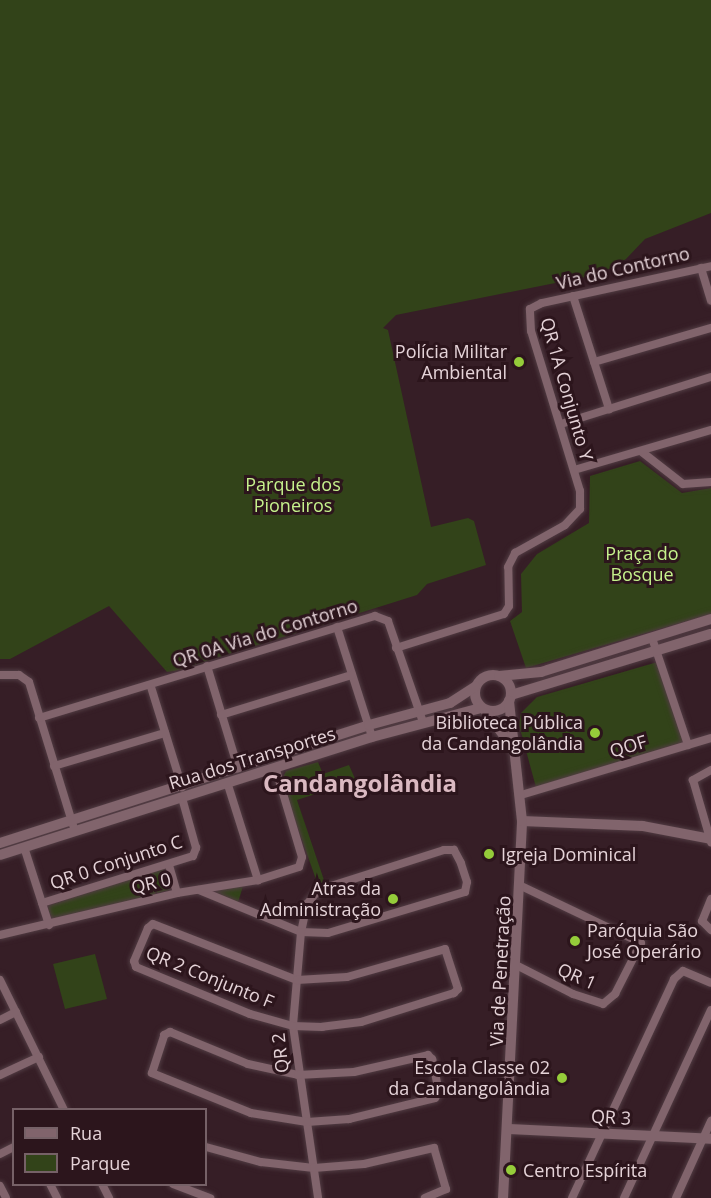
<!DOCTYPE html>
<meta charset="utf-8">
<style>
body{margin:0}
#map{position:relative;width:711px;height:1198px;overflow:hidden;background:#361e26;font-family:"Open Sans",sans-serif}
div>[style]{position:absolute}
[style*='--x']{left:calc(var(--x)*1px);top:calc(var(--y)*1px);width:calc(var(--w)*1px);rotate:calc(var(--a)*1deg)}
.green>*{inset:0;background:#324319}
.roads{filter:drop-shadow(0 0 2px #513c43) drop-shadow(0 0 2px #513c43)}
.minor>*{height:8px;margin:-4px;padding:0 4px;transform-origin:4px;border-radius:4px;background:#81646c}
.tertiary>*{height:10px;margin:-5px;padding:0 5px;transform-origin:5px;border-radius:5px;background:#81646c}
.tertiary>.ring{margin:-5px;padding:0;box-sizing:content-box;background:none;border:10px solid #81646c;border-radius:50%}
.dots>*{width:16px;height:16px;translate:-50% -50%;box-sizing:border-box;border:3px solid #2c151c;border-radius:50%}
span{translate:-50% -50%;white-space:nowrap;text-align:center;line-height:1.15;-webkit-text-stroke:6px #2c151c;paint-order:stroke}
.street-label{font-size:18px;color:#e5d3d8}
.poi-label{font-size:18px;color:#e5d3d8}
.right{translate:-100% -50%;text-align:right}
.left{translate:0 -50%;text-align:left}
.park-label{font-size:18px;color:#c5f18c}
.district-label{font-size:24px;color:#dab9c1;font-weight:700}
.legend{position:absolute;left:12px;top:1108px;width:195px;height:78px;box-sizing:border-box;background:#2c151c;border:2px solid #766167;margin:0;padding:8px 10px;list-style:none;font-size:18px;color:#e5d3d8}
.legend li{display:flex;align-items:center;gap:12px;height:30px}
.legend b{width:30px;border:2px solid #766167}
</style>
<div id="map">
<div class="green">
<i style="clip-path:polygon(0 0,711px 0,711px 213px,645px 239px,626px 259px,600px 274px,396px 315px,383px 328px,388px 330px,431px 527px,468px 518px,474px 521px,486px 565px,427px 584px,417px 595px,175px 671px,167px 672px,109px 606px,10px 659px,0 659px)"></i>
<i style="clip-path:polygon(640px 461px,682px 493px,711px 488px,711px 614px,526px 668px,510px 621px,522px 612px,521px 574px,537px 554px,589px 523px,590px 476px)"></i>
<i style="clip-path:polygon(661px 661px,689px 742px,537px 791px,519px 725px,521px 713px,537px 697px)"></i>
<i style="clip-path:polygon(318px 762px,323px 774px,349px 765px,356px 781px,297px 800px,325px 883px,318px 885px,281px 781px,286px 771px)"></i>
<i style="clip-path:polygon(164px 869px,170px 890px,157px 893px,151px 872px)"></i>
<i style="clip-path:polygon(150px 872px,156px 894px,53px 922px,47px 906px)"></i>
<i style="clip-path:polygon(243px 886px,237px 906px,206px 891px)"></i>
<i style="clip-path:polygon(95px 954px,107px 999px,65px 1009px,53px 964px)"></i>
</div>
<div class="roads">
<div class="minor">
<i style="--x:701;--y:268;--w:34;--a:73"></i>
<i style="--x:573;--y:296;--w:119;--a:72.3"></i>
<i style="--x:594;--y:362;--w:122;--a:-16.2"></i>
<i style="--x:561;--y:424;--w:157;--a:-17.4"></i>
<i style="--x:642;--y:452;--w:52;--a:38"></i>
<i style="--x:683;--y:484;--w:28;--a:-4"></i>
<i style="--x:574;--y:470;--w:143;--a:-16.3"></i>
<i style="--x:337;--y:627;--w:115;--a:72.3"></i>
<i style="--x:652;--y:638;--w:113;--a:71.4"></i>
<i style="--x:396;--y:648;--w:113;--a:-17.5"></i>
<i style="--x:504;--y:614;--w:9;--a:-58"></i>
<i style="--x:509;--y:606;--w:39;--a:-91"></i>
<i style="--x:508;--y:567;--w:16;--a:-63"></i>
<i style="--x:515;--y:553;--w:57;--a:-29.2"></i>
<i style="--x:565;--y:525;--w:22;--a:-47"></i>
<i style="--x:580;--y:509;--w:18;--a:-90"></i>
<i style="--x:580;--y:491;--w:167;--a:-107"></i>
<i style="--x:531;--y:331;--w:22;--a:-93"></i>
<i style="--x:530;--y:309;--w:13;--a:-27"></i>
<i style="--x:542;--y:303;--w:173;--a:-12.3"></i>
<i style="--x:207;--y:666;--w:107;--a:73.1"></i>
<i style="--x:0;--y:675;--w:19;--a:0"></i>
<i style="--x:19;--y:675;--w:12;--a:35"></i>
<i style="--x:29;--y:682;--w:150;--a:72.9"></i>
<i style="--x:151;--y:687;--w:105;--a:72.8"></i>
<i style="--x:221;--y:715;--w:137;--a:-17"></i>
<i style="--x:39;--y:718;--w:351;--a:-16.9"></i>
<i style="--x:375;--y:616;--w:14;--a:21"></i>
<i style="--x:388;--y:621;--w:107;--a:70.9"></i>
<i style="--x:54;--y:766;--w:116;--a:-16.6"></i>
<i style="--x:711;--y:770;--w:21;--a:151"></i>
<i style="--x:693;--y:780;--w:65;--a:73.8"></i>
<i style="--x:228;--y:785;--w:100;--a:72.5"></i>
<i style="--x:521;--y:795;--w:198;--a:-16.7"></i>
<i style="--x:24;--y:847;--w:82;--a:72.2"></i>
<i style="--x:169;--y:865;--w:29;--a:74"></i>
<i style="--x:199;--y:890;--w:110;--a:22.4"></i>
<i style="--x:301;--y:932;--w:27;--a:2"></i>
<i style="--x:328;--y:933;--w:143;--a:-16.7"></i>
<i style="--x:465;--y:892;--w:10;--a:-79"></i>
<i style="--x:467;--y:882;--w:20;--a:-108"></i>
<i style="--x:461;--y:863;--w:15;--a:-118"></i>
<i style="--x:454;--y:850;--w:10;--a:180"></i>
<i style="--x:444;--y:850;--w:122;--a:162.3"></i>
<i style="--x:328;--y:887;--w:12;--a:156"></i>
<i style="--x:317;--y:892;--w:16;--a:130"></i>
<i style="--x:307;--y:904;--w:29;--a:102"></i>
<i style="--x:301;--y:932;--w:94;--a:94.9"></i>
<i style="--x:293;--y:1026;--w:174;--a:81.7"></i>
<i style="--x:711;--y:899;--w:24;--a:112"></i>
<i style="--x:702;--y:921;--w:13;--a:45"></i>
<i style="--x:42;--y:903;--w:158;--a:-17.3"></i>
<i style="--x:193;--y:856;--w:9;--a:-69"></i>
<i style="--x:196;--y:848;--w:52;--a:-105.6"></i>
<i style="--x:153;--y:924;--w:155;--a:21.3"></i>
<i style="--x:297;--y:980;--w:50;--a:-3.4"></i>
<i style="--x:347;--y:977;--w:102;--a:-15.9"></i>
<i style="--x:445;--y:949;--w:42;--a:72"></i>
<i style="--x:458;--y:989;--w:6;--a:135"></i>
<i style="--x:454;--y:993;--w:97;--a:162.7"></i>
<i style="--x:361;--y:1022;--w:39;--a:173"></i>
<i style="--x:322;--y:1027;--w:29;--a:-178"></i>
<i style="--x:293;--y:1026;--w:45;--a:-164.4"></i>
<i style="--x:250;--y:1014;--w:123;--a:-157.6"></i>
<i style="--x:136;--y:967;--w:6;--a:-108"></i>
<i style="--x:134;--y:961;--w:36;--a:-67"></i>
<i style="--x:148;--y:928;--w:6;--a:-39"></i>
<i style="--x:0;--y:935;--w:182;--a:-13.3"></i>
<i style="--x:177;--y:893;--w:82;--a:-9.1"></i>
<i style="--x:258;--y:880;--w:43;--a:-17.6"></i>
<i style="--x:299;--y:867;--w:10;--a:-73"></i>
<i style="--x:302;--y:857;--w:91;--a:-106.6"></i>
<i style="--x:516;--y:965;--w:64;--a:27"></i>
<i style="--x:573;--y:994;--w:32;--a:18"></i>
<i style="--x:603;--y:1004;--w:16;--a:-40"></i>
<i style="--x:615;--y:994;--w:57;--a:-63"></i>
<i style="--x:641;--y:943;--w:133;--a:-154.6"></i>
<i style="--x:0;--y:980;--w:145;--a:63.8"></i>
<i style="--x:0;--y:1020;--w:18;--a:-27"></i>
<i style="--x:170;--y:1032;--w:84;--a:22.3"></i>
<i style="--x:248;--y:1064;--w:51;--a:12.4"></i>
<i style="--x:298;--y:1075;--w:56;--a:-3.1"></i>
<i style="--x:354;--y:1072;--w:76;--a:-12.9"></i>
<i style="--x:428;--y:1055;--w:6;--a:45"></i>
<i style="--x:432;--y:1059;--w:34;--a:78"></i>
<i style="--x:439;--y:1092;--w:7;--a:124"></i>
<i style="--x:435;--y:1098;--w:89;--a:166.3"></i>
<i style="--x:349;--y:1119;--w:42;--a:175.9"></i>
<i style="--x:307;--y:1122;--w:57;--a:-170.9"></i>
<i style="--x:251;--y:1113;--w:107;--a:-158"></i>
<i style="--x:152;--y:1073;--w:40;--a:-72"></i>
<i style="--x:164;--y:1035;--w:7;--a:-27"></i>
<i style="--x:0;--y:1075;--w:43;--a:-24.8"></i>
<i style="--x:206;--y:1147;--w:57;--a:15.3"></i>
<i style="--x:261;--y:1162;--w:53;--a:6.5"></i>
<i style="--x:314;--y:1168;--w:50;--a:-4.6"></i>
<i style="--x:364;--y:1164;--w:72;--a:-12.9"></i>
<i style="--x:434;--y:1148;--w:43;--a:73.7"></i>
<i style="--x:446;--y:1189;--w:23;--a:157"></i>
<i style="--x:0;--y:1154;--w:16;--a:-27"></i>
<i style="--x:50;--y:1184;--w:16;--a:63"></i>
<i style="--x:102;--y:1184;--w:16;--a:63"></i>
<i style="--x:173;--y:1184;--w:40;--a:21"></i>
<i style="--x:0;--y:1186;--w:13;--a:63"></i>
<i style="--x:572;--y:1198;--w:242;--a:-65"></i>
<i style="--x:674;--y:979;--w:12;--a:-42"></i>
<i style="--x:683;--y:971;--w:30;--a:23"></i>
<i style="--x:624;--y:1198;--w:207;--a:-65.2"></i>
<i style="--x:676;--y:1198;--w:85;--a:-65.6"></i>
</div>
<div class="tertiary">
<i class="ring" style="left:475px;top:675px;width:26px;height:26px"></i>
<i style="--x:499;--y:676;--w:42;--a:-5.4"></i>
<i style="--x:541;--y:672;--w:178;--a:-17.3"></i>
<i style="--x:511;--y:695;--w:209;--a:-17"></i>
<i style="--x:485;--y:710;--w:42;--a:53.7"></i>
<i style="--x:522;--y:821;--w:121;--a:2.4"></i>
<i style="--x:643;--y:826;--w:69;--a:10.8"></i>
<i style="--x:0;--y:843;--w:387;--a:-17.7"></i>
<i style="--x:369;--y:725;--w:84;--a:-15.2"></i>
<i style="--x:450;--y:703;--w:30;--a:-33"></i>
<i style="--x:0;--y:855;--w:390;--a:-17.6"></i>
<i style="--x:372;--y:737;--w:113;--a:-14.9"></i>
<i style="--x:509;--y:1129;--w:202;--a:2.8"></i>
<i style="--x:503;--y:1198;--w:377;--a:-87.1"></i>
<i style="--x:522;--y:821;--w:121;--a:-96.2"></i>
</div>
</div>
<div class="dots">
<i style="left:519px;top:362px;background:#95cc3a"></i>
<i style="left:595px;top:733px;background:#95cc3a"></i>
<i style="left:489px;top:854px;background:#95cc3a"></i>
<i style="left:393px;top:899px;background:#95cc3a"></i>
<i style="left:575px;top:941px;background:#95cc3a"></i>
<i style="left:562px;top:1078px;background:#95cc3a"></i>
<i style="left:511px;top:1170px;background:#95cc3a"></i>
</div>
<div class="street-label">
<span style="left:623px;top:268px;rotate:-13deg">Via do Contorno</span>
<span style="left:567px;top:389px;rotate:74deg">QR 1A Conjunto Y</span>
<span style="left:265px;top:633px;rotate:-17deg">QR 0A Via do Contorno</span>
<span style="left:628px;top:746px;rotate:-17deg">QOF</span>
<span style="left:252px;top:758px;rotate:-17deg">Rua dos Transportes</span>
<span style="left:116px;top:862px;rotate:-18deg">QR 0 Conjunto C</span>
<span style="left:151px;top:883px;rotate:-13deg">QR 0</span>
<span style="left:500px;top:971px;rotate:-87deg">Via de Penetração</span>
<span style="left:577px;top:976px;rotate:24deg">QR 1</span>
<span style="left:210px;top:977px;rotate:22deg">QR 2 Conjunto F</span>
<span style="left:280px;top:1053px;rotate:-96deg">QR 2</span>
<span style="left:611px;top:1117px;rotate:3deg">QR 3</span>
</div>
<div class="poi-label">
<span class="right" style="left:507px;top:362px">Polícia Militar<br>Ambiental</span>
<span class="right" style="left:583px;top:733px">Biblioteca Pública<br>da Candangolândia</span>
<span class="left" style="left:501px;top:854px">Igreja Dominical</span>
<span class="right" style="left:381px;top:899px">Atras da<br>Administração</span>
<span class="left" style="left:587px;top:941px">Paróquia São<br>José Operário</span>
<span class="right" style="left:550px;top:1078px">Escola Classe 02<br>da Candangolândia</span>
<span class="left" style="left:523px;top:1170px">Centro Espírita</span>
</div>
<div class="park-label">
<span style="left:293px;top:495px">Parque dos<br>Pioneiros</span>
<span style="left:642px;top:564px">Praça do<br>Bosque</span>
</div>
<div class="district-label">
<span style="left:360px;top:783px">Candangolândia</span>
</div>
<ul class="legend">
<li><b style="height:8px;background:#81646c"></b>Rua</li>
<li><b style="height:16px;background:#324319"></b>Parque</li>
</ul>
</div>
